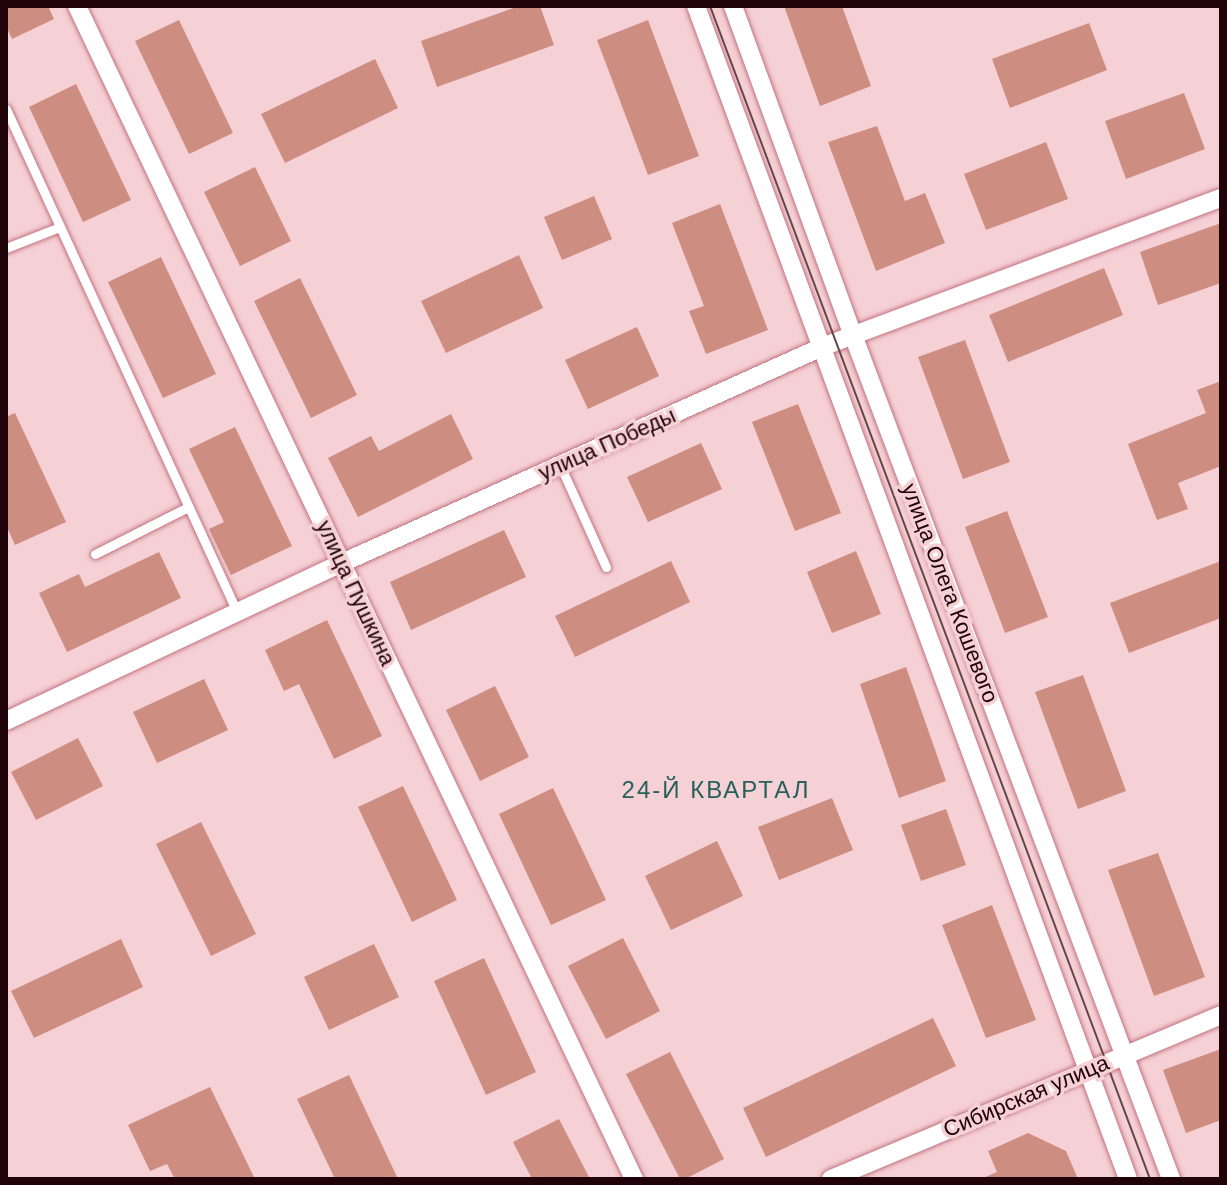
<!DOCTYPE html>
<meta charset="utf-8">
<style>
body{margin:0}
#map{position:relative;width:1227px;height:1185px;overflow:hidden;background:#f5d0d5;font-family:Helvetica,sans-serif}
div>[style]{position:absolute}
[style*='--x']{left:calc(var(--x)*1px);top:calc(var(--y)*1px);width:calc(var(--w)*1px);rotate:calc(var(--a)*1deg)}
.building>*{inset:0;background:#ce8d81}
.roads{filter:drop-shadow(0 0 2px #c3727f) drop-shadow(0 0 2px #c3727f)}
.lane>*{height:9px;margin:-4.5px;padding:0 4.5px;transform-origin:4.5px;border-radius:4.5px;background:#fff}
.street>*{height:18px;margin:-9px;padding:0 9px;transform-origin:9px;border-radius:9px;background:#fff}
.tram>*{height:2px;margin:-1px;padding:0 1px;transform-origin:1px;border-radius:1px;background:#65464b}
span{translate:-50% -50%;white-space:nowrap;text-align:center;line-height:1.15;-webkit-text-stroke:7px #f5d0d5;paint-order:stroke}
.street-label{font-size:22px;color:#1f0308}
.neighbourhood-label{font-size:24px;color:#26605c;letter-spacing:2px}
.frame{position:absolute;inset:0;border:8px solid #1f0308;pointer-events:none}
</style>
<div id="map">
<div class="building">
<i style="clip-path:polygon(6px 6px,48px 6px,54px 19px,12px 39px,6px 26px)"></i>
<i style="clip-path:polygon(519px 6px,540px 6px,554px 45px,437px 87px,421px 41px)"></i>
<i style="clip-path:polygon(784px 6px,842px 6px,871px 86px,820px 106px)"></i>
<i style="clip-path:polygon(179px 20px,233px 133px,189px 154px,135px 41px)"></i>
<i style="clip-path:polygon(648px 20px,699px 156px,648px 175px,597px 40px)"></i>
<i style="clip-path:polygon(1089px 23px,1107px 70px,1010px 108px,992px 59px)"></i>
<i style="clip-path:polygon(375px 59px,398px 108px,285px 163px,261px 114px)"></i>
<i style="clip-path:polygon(76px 84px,131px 200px,83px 222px,29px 107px)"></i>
<i style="clip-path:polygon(1184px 93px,1205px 149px,1126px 179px,1105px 121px)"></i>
<i style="clip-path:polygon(877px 126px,905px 201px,925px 193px,945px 243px,876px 271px,828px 142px)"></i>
<i style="clip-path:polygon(1046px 142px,1068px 199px,986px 230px,964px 174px)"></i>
<i style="clip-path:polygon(255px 167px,291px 241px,240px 266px,204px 192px)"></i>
<i style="clip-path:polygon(594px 196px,612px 239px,562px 260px,544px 217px)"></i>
<i style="clip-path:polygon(720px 204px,768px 330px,706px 354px,689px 311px,704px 306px,672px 223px)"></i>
<i style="clip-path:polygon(1221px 223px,1221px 283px,1158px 305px,1140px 252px)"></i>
<i style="clip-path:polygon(519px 255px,543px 308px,446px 353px,421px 301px)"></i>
<i style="clip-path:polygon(161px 257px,216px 374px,163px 398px,108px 282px)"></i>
<i style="clip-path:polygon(1104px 268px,1123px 315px,1008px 362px,989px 315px)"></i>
<i style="clip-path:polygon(300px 278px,357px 395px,311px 418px,254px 301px)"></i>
<i style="clip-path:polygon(637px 327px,659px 376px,588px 409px,565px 360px)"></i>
<i style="clip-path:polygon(965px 340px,1010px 462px,963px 479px,918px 357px)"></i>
<i style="clip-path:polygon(1221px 381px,1221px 466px,1178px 483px,1188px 509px,1157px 520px,1128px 444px,1206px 413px,1197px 390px)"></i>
<i style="clip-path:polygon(798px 404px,841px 513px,795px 531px,752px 422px)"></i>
<i style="clip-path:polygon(15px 413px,66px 522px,15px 545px,6px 525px,6px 417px)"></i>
<i style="clip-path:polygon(451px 414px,473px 459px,358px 517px,328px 458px,371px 436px,379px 451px)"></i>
<i style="clip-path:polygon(235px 427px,292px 546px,231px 575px,209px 529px,224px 522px,189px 449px)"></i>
<i style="clip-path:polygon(701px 443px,722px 489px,648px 522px,627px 477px)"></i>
<i style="clip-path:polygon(1007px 511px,1048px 617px,1005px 633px,965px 527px)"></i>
<i style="clip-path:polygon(504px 530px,526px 577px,411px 630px,390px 582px)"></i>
<i style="clip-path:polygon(856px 551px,881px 614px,832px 633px,807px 572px)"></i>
<i style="clip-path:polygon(159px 552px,181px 598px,67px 652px,39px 593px,79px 574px,85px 587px)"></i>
<i style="clip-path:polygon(671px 561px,690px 602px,575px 657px,555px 616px)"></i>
<i style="clip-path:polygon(1221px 561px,1221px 618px,1129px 653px,1110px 603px)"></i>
<i style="clip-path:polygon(327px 620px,382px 736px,334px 759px,299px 684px,284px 691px,265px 650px)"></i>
<i style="clip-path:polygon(906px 667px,946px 781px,899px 798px,860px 684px)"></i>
<i style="clip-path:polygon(1083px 675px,1126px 791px,1078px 809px,1035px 692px)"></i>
<i style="clip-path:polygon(204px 679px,228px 730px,157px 763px,133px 712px)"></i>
<i style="clip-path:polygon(495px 686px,529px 757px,480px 781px,446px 710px)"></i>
<i style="clip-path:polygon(78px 738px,103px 786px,36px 820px,11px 772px)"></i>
<i style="clip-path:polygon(403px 786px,457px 900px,412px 922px,358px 807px)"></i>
<i style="clip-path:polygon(553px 788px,606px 900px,551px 925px,499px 814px)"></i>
<i style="clip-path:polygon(832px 798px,853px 850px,779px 880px,758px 827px)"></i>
<i style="clip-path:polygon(946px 809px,966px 865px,921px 881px,901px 825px)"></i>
<i style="clip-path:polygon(201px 822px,256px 934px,211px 956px,156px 844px)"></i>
<i style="clip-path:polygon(717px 841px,743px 896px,671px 930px,645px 876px)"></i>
<i style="clip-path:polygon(1158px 853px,1205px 977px,1154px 996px,1108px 870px)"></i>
<i style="clip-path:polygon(992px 905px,1036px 1020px,986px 1038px,942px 925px)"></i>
<i style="clip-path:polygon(623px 938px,660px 1011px,606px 1039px,568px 966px)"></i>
<i style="clip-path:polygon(121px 939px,143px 987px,34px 1038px,11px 991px)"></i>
<i style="clip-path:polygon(374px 944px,399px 997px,329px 1030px,304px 977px)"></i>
<i style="clip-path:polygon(484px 958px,536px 1072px,486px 1095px,434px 981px)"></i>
<i style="clip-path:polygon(933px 1018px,956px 1066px,766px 1157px,743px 1108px)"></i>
<i style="clip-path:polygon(1221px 1049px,1221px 1120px,1186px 1133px,1163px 1070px)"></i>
<i style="clip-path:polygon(670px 1052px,724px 1159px,685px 1179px,680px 1179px,626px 1074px)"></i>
<i style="clip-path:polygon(349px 1075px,398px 1179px,335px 1179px,297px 1099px)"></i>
<i style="clip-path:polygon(210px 1087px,255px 1179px,175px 1179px,167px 1164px,150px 1171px,128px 1125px)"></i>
<i style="clip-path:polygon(559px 1119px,590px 1179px,532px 1179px,513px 1142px)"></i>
<i style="clip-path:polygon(1028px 1133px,1066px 1151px,1078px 1179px,981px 1179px,997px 1172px,988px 1151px)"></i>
</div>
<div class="roads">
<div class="lane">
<i style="--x:6;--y:109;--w:554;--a:65.33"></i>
<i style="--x:6;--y:248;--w:58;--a:-21.3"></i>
<i style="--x:560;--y:465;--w:112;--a:65.7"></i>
<i style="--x:95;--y:554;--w:104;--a:-26.8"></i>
</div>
<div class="street">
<i style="--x:77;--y:6;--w:1299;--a:64.6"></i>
<i style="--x:696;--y:6;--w:1250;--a:69.78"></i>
<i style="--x:733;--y:6;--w:350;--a:70"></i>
<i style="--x:853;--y:335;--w:902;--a:69.35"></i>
<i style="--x:6;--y:721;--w:371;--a:-25.2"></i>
<i style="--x:342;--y:563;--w:526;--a:-24.23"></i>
<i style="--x:822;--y:347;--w:426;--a:-20.5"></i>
<i style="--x:831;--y:1179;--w:423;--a:-22.8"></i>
</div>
</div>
<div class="tram">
<i style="--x:710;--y:6;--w:1253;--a:69.44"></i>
</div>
<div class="street-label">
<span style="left:607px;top:444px;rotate:-24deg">улица Победы</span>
<span style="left:356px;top:593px;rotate:65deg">улица Пушкина</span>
<span style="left:950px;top:593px;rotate:69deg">улица Олега Кошевого</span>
<span style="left:1026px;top:1096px;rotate:-23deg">Сибирская улица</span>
</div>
<div class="neighbourhood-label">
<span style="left:716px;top:790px">24-Й КВАРТАЛ</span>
</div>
<div class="frame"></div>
</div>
